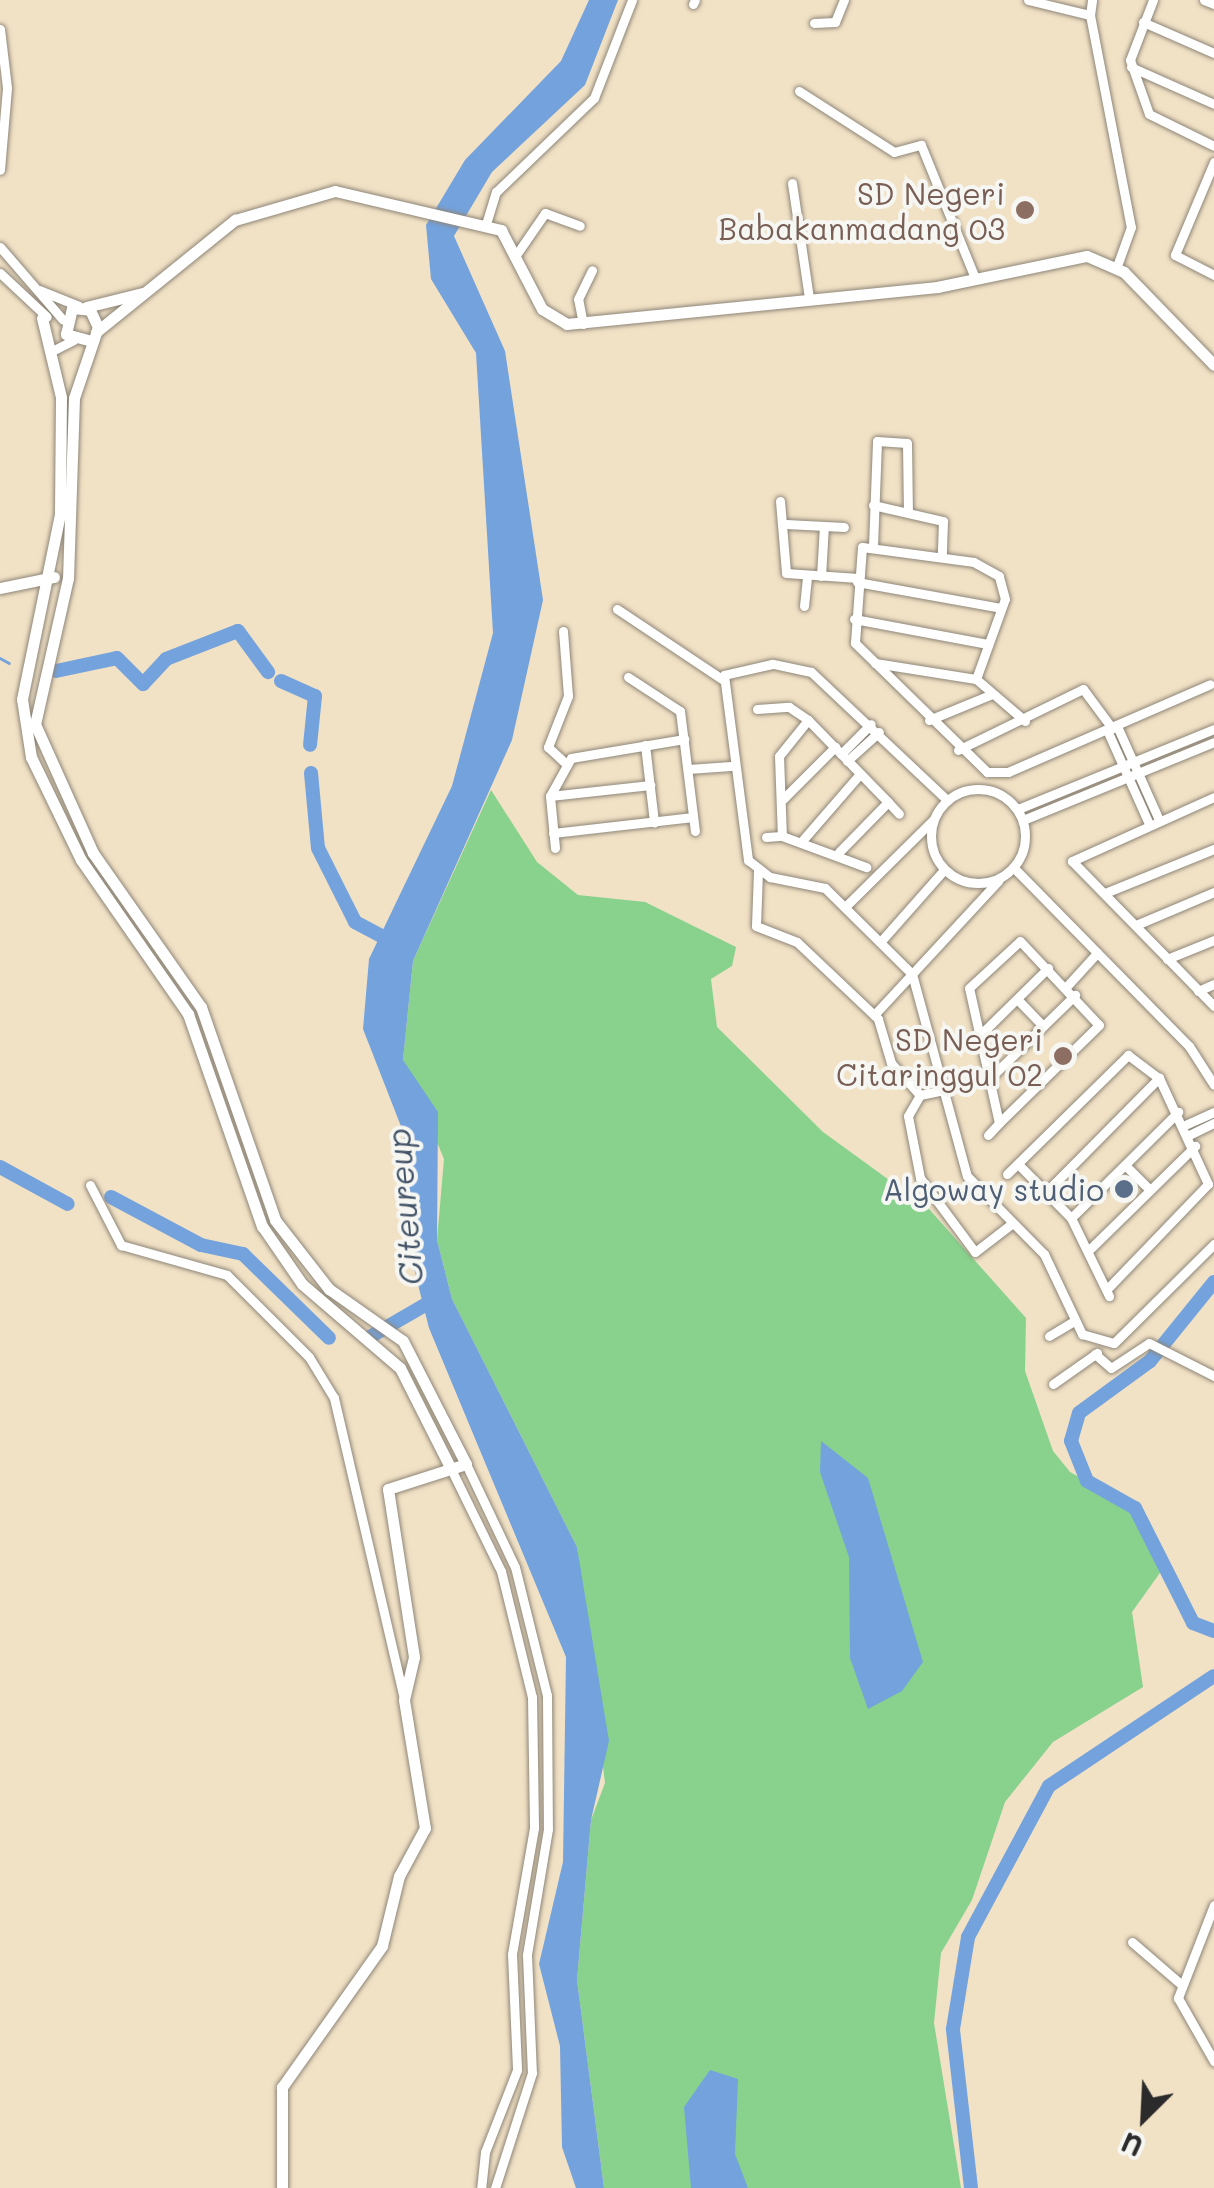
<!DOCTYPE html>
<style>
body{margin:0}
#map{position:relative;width:1214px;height:2188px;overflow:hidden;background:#f1e1c5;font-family:Mali,sans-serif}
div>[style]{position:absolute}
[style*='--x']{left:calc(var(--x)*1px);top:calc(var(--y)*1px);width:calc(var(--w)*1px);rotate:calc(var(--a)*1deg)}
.green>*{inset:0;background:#88d28e}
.water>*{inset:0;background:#73a2dd}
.stream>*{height:2.5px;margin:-1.25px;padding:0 1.25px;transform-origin:1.25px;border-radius:1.25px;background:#73a2dd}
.river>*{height:14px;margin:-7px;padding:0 7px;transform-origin:7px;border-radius:7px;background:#73a2dd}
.roads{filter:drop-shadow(0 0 2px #8e8678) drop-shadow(0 0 2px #8e8678)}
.minor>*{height:9px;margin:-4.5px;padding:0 4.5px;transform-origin:4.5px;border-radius:4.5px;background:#fff}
.minor>.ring{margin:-4.5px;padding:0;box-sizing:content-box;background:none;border:9px solid #fff;border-radius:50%}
.tertiary>*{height:11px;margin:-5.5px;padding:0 5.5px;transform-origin:5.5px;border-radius:5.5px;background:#fff}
.dots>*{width:28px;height:28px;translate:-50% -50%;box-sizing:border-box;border:5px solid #f6f6f2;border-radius:50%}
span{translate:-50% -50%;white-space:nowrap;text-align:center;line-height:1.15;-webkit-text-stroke:8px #f6f6f2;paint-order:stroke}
.education-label{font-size:30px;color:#785e54}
.right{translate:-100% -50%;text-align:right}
.service-label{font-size:30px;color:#4e5e75}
.water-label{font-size:32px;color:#445569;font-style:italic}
.north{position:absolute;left:1094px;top:2068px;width:100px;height:100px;-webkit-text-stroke:8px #f6f6f2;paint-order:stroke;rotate:204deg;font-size:28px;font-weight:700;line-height:40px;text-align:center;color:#2b2b2b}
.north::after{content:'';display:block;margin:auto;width:35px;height:45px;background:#2b2b2b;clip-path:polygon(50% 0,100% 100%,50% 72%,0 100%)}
</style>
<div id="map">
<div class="green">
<i style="clip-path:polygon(491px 790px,537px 862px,578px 895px,645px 902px,736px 947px,732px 966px,711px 979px,717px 1027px,823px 1132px,929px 1209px,1026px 1318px,1025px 1371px,1053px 1451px,1070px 1472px,1135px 1508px,1162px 1570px,1132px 1612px,1143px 1687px,1053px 1742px,1005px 1802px,972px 1900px,941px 1953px,934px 2023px,961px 2188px,604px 2188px,577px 1980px,591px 1820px,605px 1783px,577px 1547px,452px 1299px,437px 1240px,444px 1159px,403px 1060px,413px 961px)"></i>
</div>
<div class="water">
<i style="clip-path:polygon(589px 0,618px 0,585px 85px,492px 172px,454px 236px,505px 351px,543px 600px,512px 740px,413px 961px,403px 1060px,438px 1112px,437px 1240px,452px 1299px,577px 1547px,609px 1741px,591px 1820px,577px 1980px,604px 2188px,576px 2188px,562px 2147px,560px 2046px,539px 1964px,563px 1862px,566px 1657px,429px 1328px,402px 1221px,404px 1134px,363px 1029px,369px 959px,452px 786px,493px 633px,476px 353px,431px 279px,426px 225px,465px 160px,561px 61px)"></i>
<i style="clip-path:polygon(821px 1441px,868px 1478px,923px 1662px,902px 1691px,868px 1709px,850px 1658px,849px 1557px,820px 1472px)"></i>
<i style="clip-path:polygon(710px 2070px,738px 2079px,735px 2154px,748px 2188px,691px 2188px,684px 2107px)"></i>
</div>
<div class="stream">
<i style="--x:0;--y:658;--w:10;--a:29"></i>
</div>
<div class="river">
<i style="--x:56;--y:671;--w:62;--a:-12"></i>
<i style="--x:117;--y:658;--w:37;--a:45"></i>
<i style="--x:143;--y:684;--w:34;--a:-47"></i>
<i style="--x:166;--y:659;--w:77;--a:-21.3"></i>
<i style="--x:238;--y:631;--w:51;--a:53.8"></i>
<i style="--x:281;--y:681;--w:37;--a:24"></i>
<i style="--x:315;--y:696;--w:49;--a:95.8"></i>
<i style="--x:311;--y:773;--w:75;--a:84.7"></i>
<i style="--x:318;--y:848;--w:83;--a:63.4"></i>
<i style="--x:355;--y:922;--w:40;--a:28"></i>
<i style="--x:0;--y:1167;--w:77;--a:28.6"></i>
<i style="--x:111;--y:1197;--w:102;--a:28.1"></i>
<i style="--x:201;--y:1245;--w:43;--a:12.1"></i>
<i style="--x:243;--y:1254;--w:120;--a:44.3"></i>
<i style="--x:1214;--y:1282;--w:102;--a:129"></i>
<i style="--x:1150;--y:1361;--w:88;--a:143.8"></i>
<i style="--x:1079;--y:1413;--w:29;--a:106"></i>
<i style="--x:1071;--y:1441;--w:43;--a:68.2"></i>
<i style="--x:1087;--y:1481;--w:55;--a:29.4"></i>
<i style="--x:1135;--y:1508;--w:129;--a:63.2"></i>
<i style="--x:1193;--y:1623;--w:22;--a:21"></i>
<i style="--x:368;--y:1338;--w:80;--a:-30.1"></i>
<i style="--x:971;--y:2188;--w:160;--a:-96.5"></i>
<i style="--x:953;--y:2029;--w:93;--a:-80.7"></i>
<i style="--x:968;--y:1937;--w:171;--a:-61.8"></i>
<i style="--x:1049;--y:1786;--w:198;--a:-33.7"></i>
</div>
<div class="roads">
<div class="minor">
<i style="--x:1028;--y:0;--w:64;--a:13.6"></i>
<i style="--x:1090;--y:15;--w:216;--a:79.1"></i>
<i style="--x:1131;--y:227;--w:41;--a:109.7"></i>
<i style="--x:1153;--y:0;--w:64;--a:111"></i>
<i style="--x:1130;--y:60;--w:57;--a:70.6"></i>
<i style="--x:1149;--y:114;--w:72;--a:26.2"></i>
<i style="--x:1204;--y:0;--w:11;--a:22"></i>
<i style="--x:693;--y:4;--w:4;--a:-63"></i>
<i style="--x:1090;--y:15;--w:15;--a:-82"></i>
<i style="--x:1143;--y:22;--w:77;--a:23.6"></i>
<i style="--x:814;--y:23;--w:21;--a:-3"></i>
<i style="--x:835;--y:22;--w:24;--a:-68"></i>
<i style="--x:0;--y:29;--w:59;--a:83.2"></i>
<i style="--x:7;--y:88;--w:82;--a:94.9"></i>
<i style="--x:1131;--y:67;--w:91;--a:24"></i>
<i style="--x:799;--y:91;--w:113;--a:32.7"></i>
<i style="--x:894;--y:152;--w:28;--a:-15"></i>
<i style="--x:921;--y:145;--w:144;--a:67.9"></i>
<i style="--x:1214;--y:162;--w:101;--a:112.8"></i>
<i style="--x:1175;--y:255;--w:44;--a:27.1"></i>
<i style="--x:792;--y:183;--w:116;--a:81.6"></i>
<i style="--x:486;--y:224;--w:34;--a:-73"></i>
<i style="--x:496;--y:192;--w:136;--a:-43.8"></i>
<i style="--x:594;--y:98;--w:105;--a:-68.8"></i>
<i style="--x:0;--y:247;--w:96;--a:49.2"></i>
<i style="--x:516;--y:255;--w:51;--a:-55.4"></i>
<i style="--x:545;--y:213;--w:37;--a:20"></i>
<i style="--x:0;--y:273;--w:64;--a:43.1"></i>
<i style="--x:39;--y:290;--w:43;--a:21.8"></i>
<i style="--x:583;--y:324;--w:25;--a:-101"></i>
<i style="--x:578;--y:299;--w:32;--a:-64"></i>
<i style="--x:54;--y:350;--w:22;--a:-27"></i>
<i style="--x:780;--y:501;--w:72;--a:85.2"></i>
<i style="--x:786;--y:573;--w:72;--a:4"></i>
<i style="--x:873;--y:505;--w:72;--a:12.9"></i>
<i style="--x:943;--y:521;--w:36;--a:92"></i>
<i style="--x:786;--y:524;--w:58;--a:3"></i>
<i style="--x:873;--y:546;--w:105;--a:-87.8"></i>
<i style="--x:877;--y:441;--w:30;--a:4"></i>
<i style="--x:907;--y:443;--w:69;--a:89.2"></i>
<i style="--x:821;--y:576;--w:50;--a:-86.6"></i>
<i style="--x:857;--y:582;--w:146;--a:10.2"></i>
<i style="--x:804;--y:606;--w:30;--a:-84"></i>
<i style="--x:617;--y:609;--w:126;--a:33.7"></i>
<i style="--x:854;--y:619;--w:136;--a:10.6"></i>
<i style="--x:563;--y:631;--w:65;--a:85.6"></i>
<i style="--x:568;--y:696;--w:55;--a:111.4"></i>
<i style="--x:548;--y:747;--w:25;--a:43"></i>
<i style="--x:875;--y:663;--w:102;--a:9"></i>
<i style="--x:628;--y:677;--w:62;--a:33.2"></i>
<i style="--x:680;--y:711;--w:121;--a:82.9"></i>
<i style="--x:757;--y:709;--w:32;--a:-4"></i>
<i style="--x:789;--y:707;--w:23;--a:34"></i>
<i style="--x:929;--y:720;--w:66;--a:-22.3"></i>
<i style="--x:1025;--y:721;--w:65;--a:-139.4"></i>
<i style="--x:976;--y:679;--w:85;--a:-70.1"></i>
<i style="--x:1005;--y:599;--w:24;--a:-105"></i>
<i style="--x:999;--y:576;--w:29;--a:-151"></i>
<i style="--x:974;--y:562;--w:113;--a:-172.4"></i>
<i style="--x:862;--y:547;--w:96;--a:94.2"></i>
<i style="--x:855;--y:643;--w:185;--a:44.3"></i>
<i style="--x:987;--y:772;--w:21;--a:0"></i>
<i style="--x:1008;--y:772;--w:220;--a:-23.5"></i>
<i style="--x:1117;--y:726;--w:103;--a:65.9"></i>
<i style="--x:1107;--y:730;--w:103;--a:65.9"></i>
<i style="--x:645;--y:745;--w:78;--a:83.3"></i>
<i style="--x:958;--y:750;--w:139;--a:-26"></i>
<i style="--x:1083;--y:689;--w:49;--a:53.4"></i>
<i style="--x:841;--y:754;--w:42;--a:-45"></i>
<i style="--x:847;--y:761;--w:43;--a:-42.2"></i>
<i style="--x:688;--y:769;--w:43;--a:-4"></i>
<i class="ring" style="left:931px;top:789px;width:85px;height:85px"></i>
<i style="--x:550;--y:796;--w:101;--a:-6.3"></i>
<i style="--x:1214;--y:797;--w:156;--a:155.7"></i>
<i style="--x:1072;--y:861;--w:203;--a:45.6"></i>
<i style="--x:783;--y:799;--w:74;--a:-45"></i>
<i style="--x:947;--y:800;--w:187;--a:-136.7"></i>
<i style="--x:811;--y:672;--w:40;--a:-168"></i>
<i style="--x:772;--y:664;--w:49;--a:167.1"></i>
<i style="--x:724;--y:675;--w:187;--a:82.6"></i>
<i style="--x:748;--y:860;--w:28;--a:38"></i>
<i style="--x:770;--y:877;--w:56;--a:11.3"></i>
<i style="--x:825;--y:888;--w:122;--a:44.7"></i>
<i style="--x:912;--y:974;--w:209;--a:74.8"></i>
<i style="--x:967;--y:1176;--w:110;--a:45.4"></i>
<i style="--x:1044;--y:1254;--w:89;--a:64.6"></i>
<i style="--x:1082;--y:1334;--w:33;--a:16"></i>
<i style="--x:1114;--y:1343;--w:141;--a:-44.7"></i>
<i style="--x:888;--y:802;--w:16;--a:47"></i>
<i style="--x:1018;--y:809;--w:212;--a:-22.2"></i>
<i style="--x:1023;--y:820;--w:206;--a:-22.2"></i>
<i style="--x:553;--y:833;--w:141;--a:-6.5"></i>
<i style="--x:766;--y:837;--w:16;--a:-4"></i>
<i style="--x:801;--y:842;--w:90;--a:-49.1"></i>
<i style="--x:555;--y:848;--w:52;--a:-95.5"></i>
<i style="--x:550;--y:796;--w:43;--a:-61.1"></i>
<i style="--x:571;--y:758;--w:115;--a:-9.5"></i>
<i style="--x:839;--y:852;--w:70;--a:-45.6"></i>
<i style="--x:888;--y:802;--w:115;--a:-134.3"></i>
<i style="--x:808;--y:720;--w:46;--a:128.9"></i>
<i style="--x:779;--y:756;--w:80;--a:87.9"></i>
<i style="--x:782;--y:836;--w:90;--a:20.3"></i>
<i style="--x:1014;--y:868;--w:250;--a:45.5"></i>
<i style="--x:1189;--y:1046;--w:46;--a:57.3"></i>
<i style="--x:758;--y:871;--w:55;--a:92.1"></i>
<i style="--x:756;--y:926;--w:44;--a:21.3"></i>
<i style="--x:797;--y:942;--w:112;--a:43.5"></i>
<i style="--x:878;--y:1019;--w:46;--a:73.5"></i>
<i style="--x:891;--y:1063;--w:43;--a:47.8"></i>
<i style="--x:1105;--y:893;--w:118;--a:-22"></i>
<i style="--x:847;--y:905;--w:120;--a:-44.7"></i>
<i style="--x:1136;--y:925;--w:85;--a:-22.9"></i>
<i style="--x:882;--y:940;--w:94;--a:-48.5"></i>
<i style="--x:1167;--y:959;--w:51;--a:-22"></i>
<i style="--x:1067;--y:986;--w:45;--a:-47.7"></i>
<i style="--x:1198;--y:991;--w:17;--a:-24"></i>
<i style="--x:1017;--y:999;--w:37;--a:46"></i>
<i style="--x:874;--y:1015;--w:183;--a:-47.2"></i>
<i style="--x:979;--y:1036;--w:97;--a:-44.6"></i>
<i style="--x:988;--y:1080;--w:122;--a:-44.3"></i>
<i style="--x:944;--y:1090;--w:25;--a:168"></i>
<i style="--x:920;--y:1095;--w:24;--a:120"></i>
<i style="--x:908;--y:1116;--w:63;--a:79"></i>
<i style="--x:920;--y:1178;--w:92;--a:53.4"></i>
<i style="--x:975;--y:1252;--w:44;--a:-37.6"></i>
<i style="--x:1185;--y:1125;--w:32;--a:-24"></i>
<i style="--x:988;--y:1135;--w:16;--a:-47"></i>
<i style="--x:999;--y:1123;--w:138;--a:-102.5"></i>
<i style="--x:969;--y:988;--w:69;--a:-42.7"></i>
<i style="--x:1020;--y:941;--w:115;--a:46.8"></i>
<i style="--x:1099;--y:1025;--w:140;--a:135.6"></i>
<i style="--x:1189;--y:1135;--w:28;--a:-26"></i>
<i style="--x:1018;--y:1164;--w:76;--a:45.5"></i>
<i style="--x:1071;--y:1218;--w:87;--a:64"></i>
<i style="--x:1125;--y:1165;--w:35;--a:45"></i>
<i style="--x:1007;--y:1174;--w:170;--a:-44.5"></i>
<i style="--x:1128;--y:1055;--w:39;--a:37"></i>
<i style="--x:1159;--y:1078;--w:117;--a:65.2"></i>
<i style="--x:1208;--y:1184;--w:144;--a:133.9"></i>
<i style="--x:90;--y:1185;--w:68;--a:62.7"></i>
<i style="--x:121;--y:1245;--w:110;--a:15.8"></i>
<i style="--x:227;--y:1275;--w:116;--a:45"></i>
<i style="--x:309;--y:1357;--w:48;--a:58.6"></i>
<i style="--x:334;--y:1398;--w:310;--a:76.9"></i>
<i style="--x:1046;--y:1192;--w:161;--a:-45.3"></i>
<i style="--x:1071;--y:1218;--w:151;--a:-44.7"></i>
<i style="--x:1091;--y:1248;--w:146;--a:-44.4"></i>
<i style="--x:1049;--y:1336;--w:29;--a:-31"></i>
<i style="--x:1095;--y:1354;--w:21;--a:41"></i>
<i style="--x:1111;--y:1368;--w:45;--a:-33.3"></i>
<i style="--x:1149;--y:1343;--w:73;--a:26.9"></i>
<i style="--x:1053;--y:1384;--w:54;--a:-35.2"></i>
<i style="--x:466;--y:1464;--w:114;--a:64.6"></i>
<i style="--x:515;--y:1567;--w:132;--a:76"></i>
<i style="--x:547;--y:1695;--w:134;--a:89.6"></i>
<i style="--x:548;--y:1829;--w:128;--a:99.5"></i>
<i style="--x:527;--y:1955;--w:118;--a:87.6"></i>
<i style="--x:532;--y:2073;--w:121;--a:107.8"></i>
<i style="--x:451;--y:1469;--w:114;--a:63.9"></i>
<i style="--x:501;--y:1571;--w:130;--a:76.2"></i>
<i style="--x:532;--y:1697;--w:131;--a:89.1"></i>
<i style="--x:534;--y:1828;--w:128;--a:99.9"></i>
<i style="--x:512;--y:1954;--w:116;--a:87.5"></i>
<i style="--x:517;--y:2070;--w:88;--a:111.3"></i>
<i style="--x:485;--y:2152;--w:36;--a:96"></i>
<i style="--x:1214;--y:1905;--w:100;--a:111.2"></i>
<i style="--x:1178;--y:1998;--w:73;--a:60.3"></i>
<i style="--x:1132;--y:1942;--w:66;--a:40.7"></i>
</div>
<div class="tertiary">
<i style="--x:86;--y:307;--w:59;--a:-13.8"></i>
<i style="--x:42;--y:318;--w:81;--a:76.5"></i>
<i style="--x:61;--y:397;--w:117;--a:90.5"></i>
<i style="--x:60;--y:514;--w:189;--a:101.6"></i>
<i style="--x:22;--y:699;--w:59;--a:81.2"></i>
<i style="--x:31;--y:757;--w:114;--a:64.1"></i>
<i style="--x:81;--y:860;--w:188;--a:55.2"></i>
<i style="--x:188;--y:1014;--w:225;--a:70.8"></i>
<i style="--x:262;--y:1226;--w:70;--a:55.4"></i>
<i style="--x:302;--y:1284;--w:129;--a:40.6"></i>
<i style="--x:400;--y:1368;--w:113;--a:63.2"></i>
<i style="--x:96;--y:332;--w:179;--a:-38.9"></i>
<i style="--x:235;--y:220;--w:104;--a:-16.2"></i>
<i style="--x:335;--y:191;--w:171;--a:13.2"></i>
<i style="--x:501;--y:230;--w:89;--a:62.6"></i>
<i style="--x:542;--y:309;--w:29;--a:31"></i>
<i style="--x:567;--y:324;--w:372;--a:-5.7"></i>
<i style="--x:937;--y:287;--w:153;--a:-11.7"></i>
<i style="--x:1087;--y:256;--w:40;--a:23.4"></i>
<i style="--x:1124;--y:272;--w:129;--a:45.9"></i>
<i style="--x:88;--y:340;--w:23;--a:-165"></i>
<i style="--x:66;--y:334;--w:27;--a:-77"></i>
<i style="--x:72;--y:308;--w:18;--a:6"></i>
<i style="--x:90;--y:310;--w:19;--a:65"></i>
<i style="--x:98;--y:327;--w:75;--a:108.7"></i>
<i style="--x:74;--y:398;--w:180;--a:91.9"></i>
<i style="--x:68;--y:578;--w:150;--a:102.7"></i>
<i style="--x:35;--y:724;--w:141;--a:65.8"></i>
<i style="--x:93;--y:853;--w:188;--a:55"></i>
<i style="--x:201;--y:1007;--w:225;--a:70.8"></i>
<i style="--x:275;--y:1220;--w:88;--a:52"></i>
<i style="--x:329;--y:1289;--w:90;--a:35.1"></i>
<i style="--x:403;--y:1341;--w:138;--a:62.9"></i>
<i style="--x:466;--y:1464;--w:82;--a:162.2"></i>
<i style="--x:388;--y:1489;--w:170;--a:81.2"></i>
<i style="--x:414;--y:1657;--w:44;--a:103.1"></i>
<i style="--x:404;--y:1700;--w:130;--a:80.7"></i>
<i style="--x:425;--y:1828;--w:55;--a:118.4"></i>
<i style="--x:399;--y:1876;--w:72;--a:103.7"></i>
<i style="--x:382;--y:1946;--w:173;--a:125.3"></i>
<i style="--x:282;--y:2087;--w:101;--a:90"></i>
<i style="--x:0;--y:588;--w:55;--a:-11.5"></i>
</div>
</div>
<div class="dots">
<i style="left:1025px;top:210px;background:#8d6e63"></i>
<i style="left:1063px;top:1056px;background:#8d6e63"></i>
<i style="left:1124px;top:1189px;background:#5c6f8a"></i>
</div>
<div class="education-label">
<span class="right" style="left:1005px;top:210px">SD Negeri<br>Babakanmadang 03</span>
<span class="right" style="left:1043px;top:1056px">SD Negeri<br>Citaringgul 02</span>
</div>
<div class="service-label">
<span class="right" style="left:1104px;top:1189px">Algoway studio</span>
</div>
<div class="water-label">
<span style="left:404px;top:1207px;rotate:-95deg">Citeureup</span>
</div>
<div class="north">U</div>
</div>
